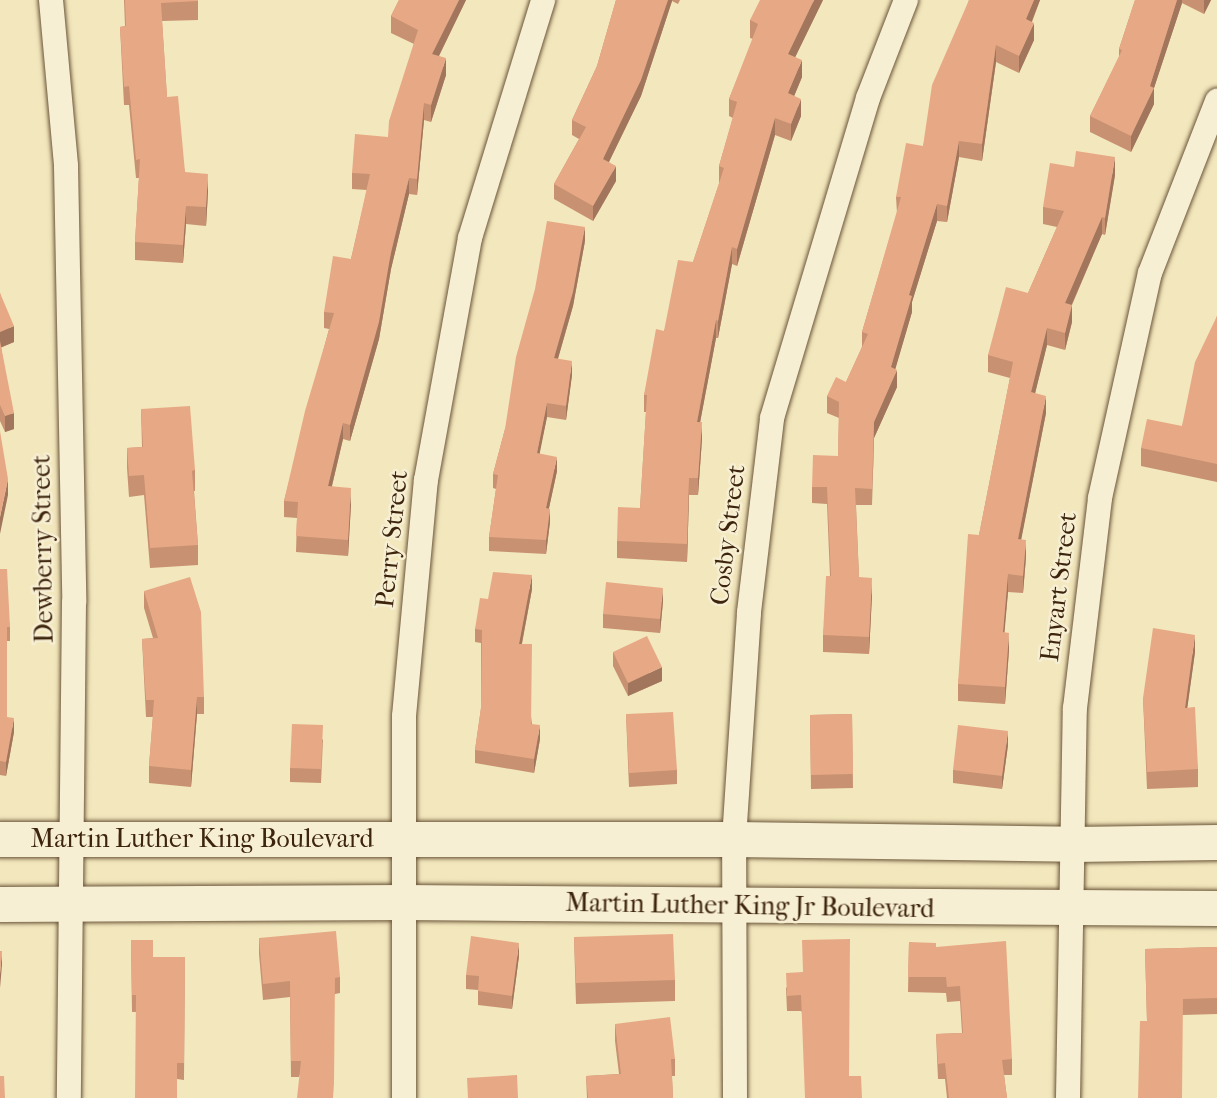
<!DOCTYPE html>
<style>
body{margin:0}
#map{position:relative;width:1217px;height:1098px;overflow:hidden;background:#f3e7bd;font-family:"IM FELL French Canon",serif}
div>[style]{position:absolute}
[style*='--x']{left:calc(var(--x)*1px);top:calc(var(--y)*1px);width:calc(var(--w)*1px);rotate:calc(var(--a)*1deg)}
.roads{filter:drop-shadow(0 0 2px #6a5538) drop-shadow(0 0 2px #6a5538)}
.street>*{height:24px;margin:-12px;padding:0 12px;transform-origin:12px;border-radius:12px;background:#f7efd4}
.secondary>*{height:35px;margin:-17.5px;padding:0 17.5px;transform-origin:17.5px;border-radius:17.5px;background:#f7efd4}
.wall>*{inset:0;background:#c79172}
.shaded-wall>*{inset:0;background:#a2765d}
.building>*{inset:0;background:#e7a985}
span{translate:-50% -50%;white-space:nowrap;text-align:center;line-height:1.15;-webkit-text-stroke:5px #f7efd4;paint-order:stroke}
.street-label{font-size:26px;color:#3d240c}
</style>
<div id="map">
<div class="roads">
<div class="street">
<i style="--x:51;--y:0;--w:167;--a:84.8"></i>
<i style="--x:66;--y:166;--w:436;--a:88.9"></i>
<i style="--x:74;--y:602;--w:496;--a:90.6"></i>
<i style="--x:404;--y:1098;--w:382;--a:-90"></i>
<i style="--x:404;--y:716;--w:237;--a:-84.7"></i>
<i style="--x:426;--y:480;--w:246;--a:-79.7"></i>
<i style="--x:470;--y:238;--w:249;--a:-72.9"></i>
<i style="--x:735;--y:1098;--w:259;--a:-90.2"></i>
<i style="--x:734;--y:839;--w:227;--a:-86.2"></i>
<i style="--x:749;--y:612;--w:195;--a:-83.2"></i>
<i style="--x:772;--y:418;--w:334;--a:-73.3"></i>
<i style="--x:868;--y:98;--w:105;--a:-68.8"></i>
<i style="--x:1068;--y:1098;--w:390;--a:-89"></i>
<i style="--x:1075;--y:708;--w:211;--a:-83.2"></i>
<i style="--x:1100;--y:498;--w:230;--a:-77.5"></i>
<i style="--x:1150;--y:273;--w:185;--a:-68.7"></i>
</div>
<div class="secondary">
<i style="--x:0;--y:839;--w:734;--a:0"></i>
<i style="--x:734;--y:839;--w:339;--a:0.8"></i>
<i style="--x:1073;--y:844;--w:144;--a:-0.8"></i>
<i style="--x:0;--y:904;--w:403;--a:-0.3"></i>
<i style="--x:403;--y:902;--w:814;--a:0.42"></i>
</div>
</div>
<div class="wall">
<i style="clip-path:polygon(124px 0,198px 0,198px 20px,162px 21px,167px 97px,185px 172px,208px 192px,206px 226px,186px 224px,183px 263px,135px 260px,135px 242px,139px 178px,136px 178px,129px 105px,124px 105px,120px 27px,125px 26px)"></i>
<i style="clip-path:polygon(399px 0,466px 0,439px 56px,446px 75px,431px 122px,424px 120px,417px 195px,409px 194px,391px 269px,379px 339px,350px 441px,343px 439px,332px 486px,351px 504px,348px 556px,296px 552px,297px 518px,284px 517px,284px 501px,329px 329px,324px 328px,324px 312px,351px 259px,367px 190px,352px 189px,352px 173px,388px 137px,414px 44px,391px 33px,391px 16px)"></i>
<i style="clip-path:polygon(616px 0,680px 0,678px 4px,672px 1px,641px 96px,609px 162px,616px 181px,593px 221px,554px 199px,554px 184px,579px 139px,572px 135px,572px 120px,597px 66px)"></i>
<i style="clip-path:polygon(823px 0,795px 57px,802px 77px,794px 96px,801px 116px,791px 141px,775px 135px,737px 266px,732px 264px,718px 338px,716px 338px,700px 422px,702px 439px,698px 495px,689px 495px,687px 562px,617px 558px,617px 541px,640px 508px,646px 412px,644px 412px,644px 395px,664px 331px,693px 262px,719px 184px,719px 166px,733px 118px,729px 116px,729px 99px,753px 39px,750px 38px,750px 20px)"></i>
<i style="clip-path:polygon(969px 0,1040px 0,1032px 22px,1034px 40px,1019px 73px,996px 62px,982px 161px,959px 157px,947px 222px,937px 221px,912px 302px,912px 312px,895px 369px,897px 387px,874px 438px,872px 505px,856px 505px,859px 577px,872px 595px,869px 654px,823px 652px,823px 635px,830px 576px,827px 504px,812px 503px,812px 487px,838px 456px,839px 418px,827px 413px,827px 396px,846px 382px,862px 347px,862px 332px,897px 213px,896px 197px,923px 146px)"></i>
<i style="clip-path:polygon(1135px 0,1211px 0,1204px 14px,1182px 3px,1154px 88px,1154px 104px,1131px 152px,1090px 132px,1090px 116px,1119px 57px,1119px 49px)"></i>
<i style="clip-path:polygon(1115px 175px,1105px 235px,1102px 234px,1072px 305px,1072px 322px,1065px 350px,1047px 345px,1035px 393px,1046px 413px,1021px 539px,1026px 557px,1023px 593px,1008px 592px,1004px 632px,1009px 650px,1005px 704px,958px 701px,958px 684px,979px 535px,1010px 378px,988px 372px,988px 355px,1028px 293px,1057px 227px,1043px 224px,1043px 207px)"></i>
<i style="clip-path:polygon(585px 241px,573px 306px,558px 359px,572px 375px,566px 420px,547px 417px,539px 453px,557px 471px,549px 508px,550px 522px,546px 554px,489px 551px,489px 537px,496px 489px,493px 488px,493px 474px,505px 429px)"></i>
<i style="clip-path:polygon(0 293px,14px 342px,1px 347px,14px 429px,5px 432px,0 421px)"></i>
<i style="clip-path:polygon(1217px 316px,1217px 482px,1141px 466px,1141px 448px,1182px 426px)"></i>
<i style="clip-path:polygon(141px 409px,195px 470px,195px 491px,194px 491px,198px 545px,198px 565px,150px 568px,144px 495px,129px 497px,127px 468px,127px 448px,142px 447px)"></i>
<i style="clip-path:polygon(0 569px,10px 627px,10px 641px,7px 641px,7px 717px,14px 732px,6px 776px,0 775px)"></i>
<i style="clip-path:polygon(532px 589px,522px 644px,532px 724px,540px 739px,534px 773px,475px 763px,475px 750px,481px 708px,481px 643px,475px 642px,475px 629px,488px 599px)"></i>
<i style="clip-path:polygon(144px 591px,204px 697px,204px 714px,197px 714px,191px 787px,149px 783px,149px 766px,153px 717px,146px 717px,142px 639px,153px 638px,144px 608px)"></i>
<i style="clip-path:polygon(663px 601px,660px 633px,603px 628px,603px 614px)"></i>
<i style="clip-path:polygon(613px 652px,662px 681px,628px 696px,613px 666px)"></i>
<i style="clip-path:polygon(1195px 652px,1187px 708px,1198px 769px,1198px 787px,1147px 789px,1143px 698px)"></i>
<i style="clip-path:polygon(626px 714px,677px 770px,677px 784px,629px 787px)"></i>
<i style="clip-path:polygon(852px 714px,853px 788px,811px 789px,810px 715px)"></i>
<i style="clip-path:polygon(323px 739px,321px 783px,290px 782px,290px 768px)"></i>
<i style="clip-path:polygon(1008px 745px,1002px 789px,953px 783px,953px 770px)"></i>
<i style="clip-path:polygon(574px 937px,675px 980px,675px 1001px,576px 1004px)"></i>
<i style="clip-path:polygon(259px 938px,340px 977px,340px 993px,335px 994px,299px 1077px,291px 1077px,290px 997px,263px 1000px,259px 954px)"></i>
<i style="clip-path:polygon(131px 940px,153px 957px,185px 957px,184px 1080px,177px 1079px,136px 1012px,132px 1012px)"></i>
<i style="clip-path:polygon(909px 942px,936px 947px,1012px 1059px,1012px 1075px,1004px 1075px,1007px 1098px,947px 1098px,945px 1079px,938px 1079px,936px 1034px,962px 1033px,960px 1001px,947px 1002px,946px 993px,908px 992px)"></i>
<i style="clip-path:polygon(1217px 947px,1217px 1014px,1183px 1015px,1147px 1021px,1145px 949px)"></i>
<i style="clip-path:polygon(519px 956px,512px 1009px,478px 1005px,478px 990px,466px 989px,466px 975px)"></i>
<i style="clip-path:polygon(802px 972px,849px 1076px,801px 1011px,787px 1011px,786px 988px)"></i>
<i style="clip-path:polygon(615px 1024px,675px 1059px,675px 1076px,672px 1076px,673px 1098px,587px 1098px,586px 1076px,619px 1074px,615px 1041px)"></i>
</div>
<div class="shaded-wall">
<i style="clip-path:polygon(459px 0,466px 0,432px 70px,432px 54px)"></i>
<i style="clip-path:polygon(668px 0,672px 0,672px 1px,641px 96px,603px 174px,603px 159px)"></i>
<i style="clip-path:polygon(814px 0,823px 0,788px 72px,788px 54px)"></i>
<i style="clip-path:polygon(1034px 0,1040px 0,1026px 36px,1026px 19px)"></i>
<i style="clip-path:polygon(1177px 0,1182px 0,1182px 3px,1154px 88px,1154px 104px,1131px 152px,1131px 136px,1150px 86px)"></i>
<i style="clip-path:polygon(1204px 0,1211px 0,1204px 14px)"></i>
<i style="clip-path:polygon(1034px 23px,1034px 40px,1019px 73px,1019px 56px)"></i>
<i style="clip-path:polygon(996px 45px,996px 62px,982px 161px,982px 144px)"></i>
<i style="clip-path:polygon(446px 58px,446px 75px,431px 122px,431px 105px)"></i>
<i style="clip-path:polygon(802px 60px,802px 77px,788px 111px,788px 93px)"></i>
<i style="clip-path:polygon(801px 99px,801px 116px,791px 141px,791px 124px)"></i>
<i style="clip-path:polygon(424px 103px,424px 120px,417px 195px,417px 179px)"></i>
<i style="clip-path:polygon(775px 118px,775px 135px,737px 266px,737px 249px)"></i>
<i style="clip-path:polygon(959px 141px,959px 157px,947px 222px,947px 206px)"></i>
<i style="clip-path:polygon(1115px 157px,1115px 175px,1105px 235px,1105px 218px)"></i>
<i style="clip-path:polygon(616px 166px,616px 181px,593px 221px,593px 206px)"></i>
<i style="clip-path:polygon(208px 174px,208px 192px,206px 226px,206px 207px)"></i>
<i style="clip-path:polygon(409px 178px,409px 194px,391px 269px,379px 339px,350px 441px,350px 425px)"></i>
<i style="clip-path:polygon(937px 204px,937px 221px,912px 302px,912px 312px,891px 384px,891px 367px,909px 295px)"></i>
<i style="clip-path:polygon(186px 206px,186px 224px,183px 263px,183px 245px)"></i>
<i style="clip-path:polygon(1102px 217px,1102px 234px,1065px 320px,1065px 303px)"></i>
<i style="clip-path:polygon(585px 227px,585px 241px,573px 306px,554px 372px,554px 358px)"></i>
<i style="clip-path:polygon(732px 247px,732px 264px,718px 338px,718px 321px)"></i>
<i style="clip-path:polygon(1072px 305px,1072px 322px,1065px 350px,1065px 333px)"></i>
<i style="clip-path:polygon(716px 320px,716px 338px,697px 439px,697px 422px)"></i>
<i style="clip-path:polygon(14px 326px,14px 342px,0 348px,0 332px)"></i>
<i style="clip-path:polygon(1047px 328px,1047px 345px,1031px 410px,1031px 392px)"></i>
<i style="clip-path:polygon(572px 361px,572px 375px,566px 420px,566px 406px)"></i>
<i style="clip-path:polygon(897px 370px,897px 387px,874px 438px,872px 505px,874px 422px)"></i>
<i style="clip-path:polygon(1046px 396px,1046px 413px,1018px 556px,1018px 539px)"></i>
<i style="clip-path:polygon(547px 403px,547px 417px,537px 467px,537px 453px)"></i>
<i style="clip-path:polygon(14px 413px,14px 429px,5px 432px,5px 416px)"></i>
<i style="clip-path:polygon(702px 422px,702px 439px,698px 495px,698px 478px)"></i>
<i style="clip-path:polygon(343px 423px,343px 439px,328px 502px,328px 486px)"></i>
<i style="clip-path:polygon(557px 457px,557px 471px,546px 522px,546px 508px)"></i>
<i style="clip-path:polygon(689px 478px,689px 495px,687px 562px,687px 544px)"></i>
<i style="clip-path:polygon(8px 479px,8px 495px,0 534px,0 517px)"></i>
<i style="clip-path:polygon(351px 488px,351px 504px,348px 556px,348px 540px)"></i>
<i style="clip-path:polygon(550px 509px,550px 522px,546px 554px,546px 540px)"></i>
<i style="clip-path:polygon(1026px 540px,1026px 557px,1023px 593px,1023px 576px)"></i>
<i style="clip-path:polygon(1008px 574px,1008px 592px,1003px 650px,1003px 632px)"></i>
<i style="clip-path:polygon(532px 575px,532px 589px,519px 658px,519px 644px)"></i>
<i style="clip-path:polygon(872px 578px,872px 595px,869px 654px,869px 637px)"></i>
<i style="clip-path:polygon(663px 588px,663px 601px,660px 633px,660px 619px)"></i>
<i style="clip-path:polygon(1009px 633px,1009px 650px,1005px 704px,1005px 687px)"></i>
<i style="clip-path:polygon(1195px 635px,1195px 652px,1185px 725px,1185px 708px)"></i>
<i style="clip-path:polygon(662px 667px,662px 681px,628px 696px,628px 683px)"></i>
<i style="clip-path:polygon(197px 697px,197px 714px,191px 787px,191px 770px)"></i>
<i style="clip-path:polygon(14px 718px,14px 732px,6px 776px,6px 762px)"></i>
<i style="clip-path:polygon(540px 725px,540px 739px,534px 773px,534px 759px)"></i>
<i style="clip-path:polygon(1008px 731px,1008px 745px,1002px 789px,1002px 776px)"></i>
<i style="clip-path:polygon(519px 943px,519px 956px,512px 1009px,512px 996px)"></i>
<i style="clip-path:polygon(2px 951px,2px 965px,0 988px,0 974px)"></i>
</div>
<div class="building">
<i style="clip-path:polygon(125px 0,198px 0,198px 1px,161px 3px,167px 97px,178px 96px,185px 172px,208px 174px,206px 207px,186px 206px,183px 245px,135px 242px,140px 159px,136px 160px,129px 86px,124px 87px,120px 27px,126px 26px)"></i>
<i style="clip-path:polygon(399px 0,459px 0,432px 54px,446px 58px,431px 105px,424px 103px,417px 179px,409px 178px,391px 252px,379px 322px,350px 425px,343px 423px,328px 486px,351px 488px,348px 540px,296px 536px,298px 502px,284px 501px,305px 411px,334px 313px,324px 312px,333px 256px,351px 259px,370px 174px,352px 173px,355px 134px,388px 137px,389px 121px,418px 30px,391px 16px)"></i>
<i style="clip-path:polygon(616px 0,668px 0,641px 80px,603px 159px,616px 166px,593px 206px,554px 184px,586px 127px,572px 120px,597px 66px)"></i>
<i style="clip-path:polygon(760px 0,814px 0,788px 54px,802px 60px,788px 93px,801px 99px,791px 124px,775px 118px,737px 249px,732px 247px,718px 321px,716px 320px,697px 422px,702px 422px,698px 478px,689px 478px,687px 544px,617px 541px,618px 507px,640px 508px,647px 395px,644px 395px,656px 329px,664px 331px,678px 260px,693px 262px,724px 168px,719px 166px,737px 102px,729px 99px,758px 24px,750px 20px)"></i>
<i style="clip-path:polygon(969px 0,1034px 0,1026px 19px,1034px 23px,1019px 56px,996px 45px,982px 144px,959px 141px,947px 206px,937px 204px,909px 295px,912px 296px,891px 367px,897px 370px,874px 422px,872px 489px,855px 488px,859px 577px,872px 578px,869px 637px,823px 635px,826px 576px,831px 576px,827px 487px,812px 487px,813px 455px,838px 456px,839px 402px,827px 396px,836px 377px,846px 382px,868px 334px,862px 332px,901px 197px,896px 197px,906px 143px,923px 146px,932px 85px)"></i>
<i style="clip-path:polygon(1135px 0,1177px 0,1150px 86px,1154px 88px,1131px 136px,1090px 116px,1122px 50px,1119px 49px)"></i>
<i style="clip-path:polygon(1076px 151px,1115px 157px,1105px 218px,1102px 217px,1065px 303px,1072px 305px,1065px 333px,1047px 328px,1031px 392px,1046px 396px,1018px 539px,1026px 540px,1023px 576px,1008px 574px,1003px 632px,1009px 633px,1005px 687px,958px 684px,968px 534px,979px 535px,1013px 362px,988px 355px,1006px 287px,1028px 293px,1064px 211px,1043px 207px,1050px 163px,1074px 167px)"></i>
<i style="clip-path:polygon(547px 221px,585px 227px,573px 292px,554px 358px,572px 361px,566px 406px,547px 403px,537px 453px,557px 457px,546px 508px,550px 509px,546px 540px,489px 537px,498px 475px,493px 474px,505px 429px,516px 357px,535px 289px)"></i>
<i style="clip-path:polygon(0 293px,14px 326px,0 332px)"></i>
<i style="clip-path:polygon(1217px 316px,1217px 464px,1141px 448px,1147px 419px,1182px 426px,1195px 362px)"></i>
<i style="clip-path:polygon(0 341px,14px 413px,5px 416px,0 405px)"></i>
<i style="clip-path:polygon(190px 406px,195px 470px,192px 471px,198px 545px,150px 548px,144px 475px,129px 476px,127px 448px,143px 447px,141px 409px)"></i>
<i style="clip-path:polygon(0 431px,8px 479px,0 517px)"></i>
<i style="clip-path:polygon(0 569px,7px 569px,10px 627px,7px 627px,7px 717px,14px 718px,6px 762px,0 761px)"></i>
<i style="clip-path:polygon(493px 572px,532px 575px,519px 644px,532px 644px,531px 724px,540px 725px,534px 759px,475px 750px,481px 708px,482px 630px,475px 629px,480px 598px,488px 599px)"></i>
<i style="clip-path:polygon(190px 577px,201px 612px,204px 697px,197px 697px,191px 770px,149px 766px,154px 700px,146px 700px,142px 639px,158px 638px,144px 591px)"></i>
<i style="clip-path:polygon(606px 582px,663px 588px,660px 619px,603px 614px)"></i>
<i style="clip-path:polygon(1153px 628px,1195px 635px,1185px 708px,1195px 707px,1198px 769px,1147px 772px,1143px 698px)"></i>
<i style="clip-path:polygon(647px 636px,662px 667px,628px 683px,613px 652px)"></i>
<i style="clip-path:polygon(673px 712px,677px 770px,629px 773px,626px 714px)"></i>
<i style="clip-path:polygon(852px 714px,853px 774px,811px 775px,810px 715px)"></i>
<i style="clip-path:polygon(292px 724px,323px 725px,321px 769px,290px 768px)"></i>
<i style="clip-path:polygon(958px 725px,1008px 731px,1002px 776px,953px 770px)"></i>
<i style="clip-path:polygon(336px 931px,340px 977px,335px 978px,334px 1084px,333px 1098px,297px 1098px,301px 1061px,291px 1061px,290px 981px,263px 984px,259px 938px)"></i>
<i style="clip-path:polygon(673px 934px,675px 980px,576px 983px,574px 937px)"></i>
<i style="clip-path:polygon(471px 936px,519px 943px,512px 996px,478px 991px,479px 976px,466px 975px)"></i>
<i style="clip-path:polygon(850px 939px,849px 1076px,861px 1076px,862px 1098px,805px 1098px,801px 995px,787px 996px,786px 973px,803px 972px,802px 940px)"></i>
<i style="clip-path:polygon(131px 940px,153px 940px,153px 957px,185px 957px,184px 1063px,177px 1063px,177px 1098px,135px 1098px,136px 995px,132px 995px)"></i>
<i style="clip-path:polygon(1006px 941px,1012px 1059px,1002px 1060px,1007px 1098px,949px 1098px,945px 1063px,938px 1064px,936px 1034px,963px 1033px,960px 986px,947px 987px,946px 977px,908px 977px,909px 942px,936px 943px,936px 947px)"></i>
<i style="clip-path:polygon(1217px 947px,1217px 998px,1183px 999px,1182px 1098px,1138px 1098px,1140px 1021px,1147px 1021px,1145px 949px)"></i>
<i style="clip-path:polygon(0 951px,2px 951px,0 974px)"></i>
<i style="clip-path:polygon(670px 1017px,675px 1059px,671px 1059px,673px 1098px,588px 1098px,586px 1076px,621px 1074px,615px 1024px)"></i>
<i style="clip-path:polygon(517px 1075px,518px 1098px,468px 1098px,467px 1078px)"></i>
<i style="clip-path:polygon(0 1076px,4px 1076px,5px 1098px,0 1098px)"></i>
</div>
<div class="street-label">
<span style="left:728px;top:535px;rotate:-83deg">Cosby Street</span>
<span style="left:392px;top:539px;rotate:-84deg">Perry Street</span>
<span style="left:43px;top:549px;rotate:-91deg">Dewberry Street</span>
<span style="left:1059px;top:587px;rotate:-83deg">Enyart Street</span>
<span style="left:202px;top:839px">Martin Luther King Boulevard</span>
<span style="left:750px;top:906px;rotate:1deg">Martin Luther King Jr Boulevard</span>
</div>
</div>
